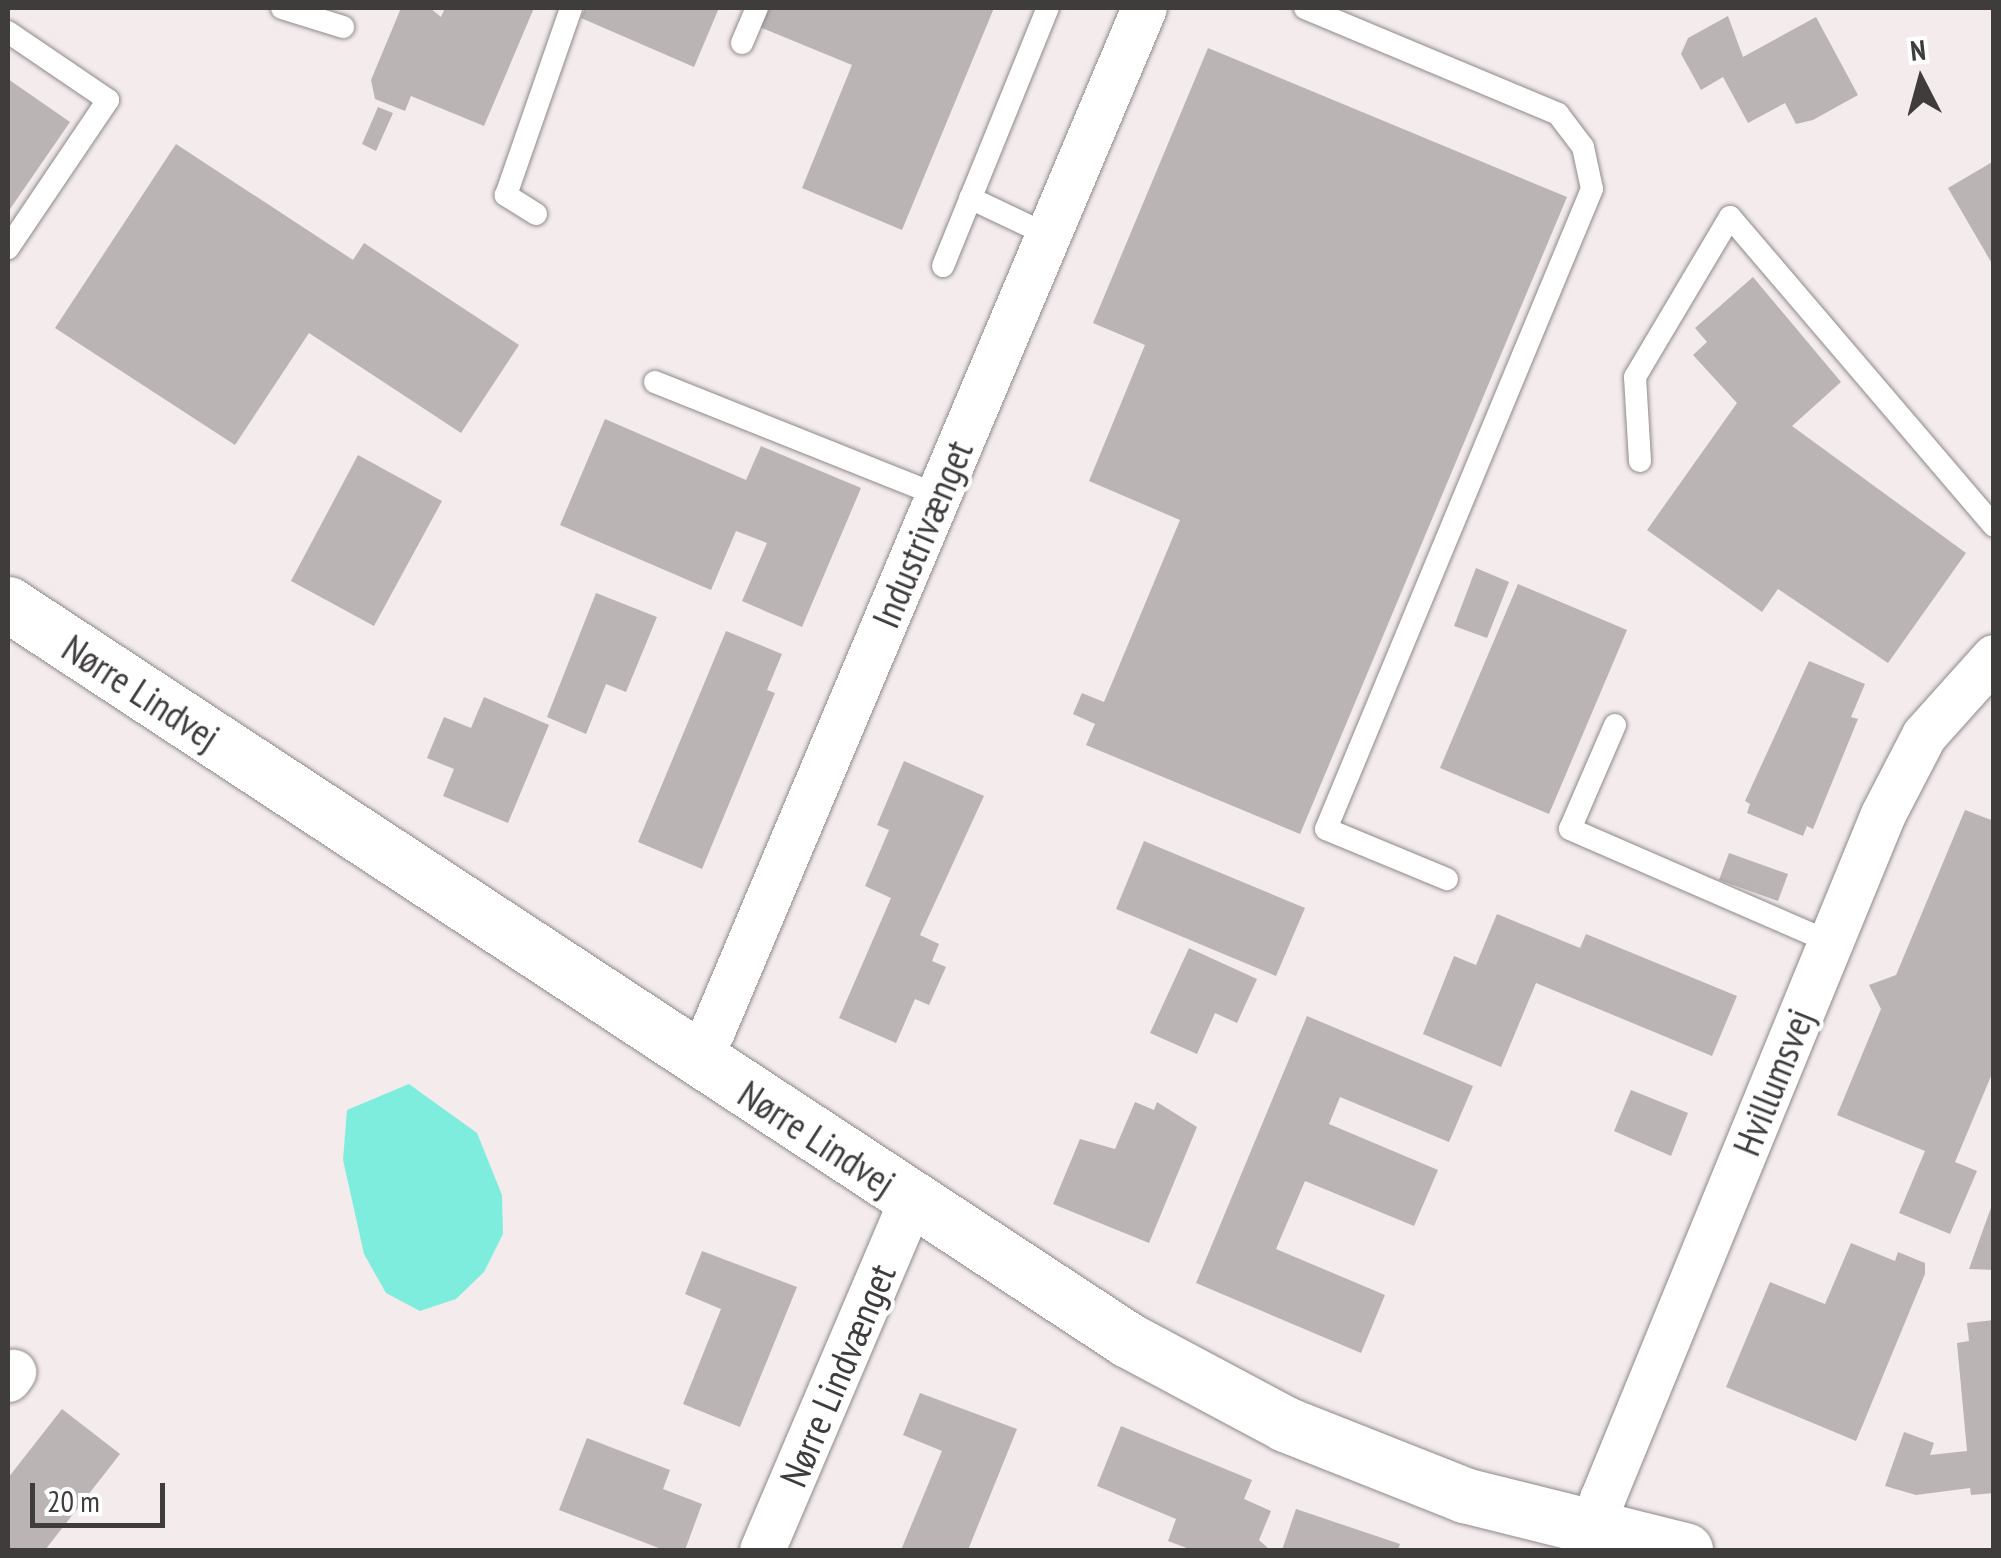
<!DOCTYPE html>
<meta charset="utf-8">
<style>
body{margin:0}
#map{position:relative;width:2001px;height:1558px;overflow:hidden;background:#f3ebec;font-family:"PT Sans Narrow",sans-serif}
div>[style]{position:absolute}
[style*='--x']{left:calc(var(--x)*1px);top:calc(var(--y)*1px);width:calc(var(--w)*1px);rotate:calc(var(--a)*1deg)}
.water>*{inset:0;background:#7feddd}
.building>*{inset:0;background:#bbb4b5}
.roads{filter:drop-shadow(0 0 2px #90898a) drop-shadow(0 0 2px #90898a)}
.service>*{height:22px;margin:-11px;padding:0 11px;transform-origin:11px;border-radius:11px;background:#fff}
.minor>*{height:45px;margin:-22.5px;padding:0 22.5px;transform-origin:22.5px;border-radius:22.5px;background:#fff}
.tertiary>*{height:55px;margin:-27.5px;padding:0 27.5px;transform-origin:27.5px;border-radius:27.5px;background:#fff}
span{translate:-50% -50%;white-space:nowrap;text-align:center;line-height:1.15;-webkit-text-stroke:8px #fff;paint-order:stroke}
.street-label{font-size:38px;color:#3f3c3c}
.frame{position:absolute;inset:0;border:10px solid #3f3c3c;pointer-events:none}
.north{position:absolute;left:1871px;top:30px;width:100px;height:100px;-webkit-text-stroke:8px #fff;paint-order:stroke;rotate:354deg;font-size:28px;font-weight:700;line-height:40px;text-align:center;color:#3f3c3c}
.north::after{content:'';display:block;margin:auto;width:35px;height:45px;background:#3f3c3c;clip-path:polygon(50% 0,100% 100%,50% 72%,0 100%)}
.scale{position:absolute;left:30px;top:1483px;width:135px;height:45px;box-sizing:border-box;border:5px solid #3f3c3c;border-top:0;padding-left:12px;font-size:30px;line-height:35px;white-space:nowrap;color:#3f3c3c;-webkit-text-stroke:8px #fff;paint-order:stroke}
</style>
<div id="map">
<div class="water">
<i style="clip-path:polygon(409px 1084px,477px 1133px,502px 1195px,503px 1234px,484px 1272px,456px 1299px,420px 1311px,386px 1293px,364px 1254px,343px 1160px,347px 1110px)"></i>
</div>
<div class="building">
<i style="clip-path:polygon(401px 8px,430px 8px,441px 17px,445px 8px,534px 8px,484px 126px,411px 96px,405px 111px,375px 99px,371px 80px)"></i>
<i style="clip-path:polygon(585px 8px,719px 8px,694px 67px,581px 18px)"></i>
<i style="clip-path:polygon(765px 8px,994px 8px,902px 230px,802px 188px,852px 65px,757px 26px)"></i>
<i style="clip-path:polygon(1728px 16px,1743px 57px,1816px 17px,1858px 95px,1813px 120px,1796px 124px,1785px 103px,1748px 123px,1723px 77px,1701px 90px,1681px 54px,1688px 38px)"></i>
<i style="clip-path:polygon(1208px 48px,1567px 197px,1300px 834px,1086px 745px,1095px 724px,1073px 714px,1082px 693px,1104px 702px,1180px 520px,1089px 481px,1145px 345px,1093px 323px)"></i>
<i style="clip-path:polygon(8px 79px,70px 122px,8px 212px)"></i>
<i style="clip-path:polygon(378px 107px,393px 113px,376px 151px,362px 144px)"></i>
<i style="clip-path:polygon(176px 144px,353px 260px,364px 243px,519px 345px,461px 433px,309px 333px,235px 445px,55px 328px)"></i>
<i style="clip-path:polygon(1994px 161px,1994px 267px,1948px 188px)"></i>
<i style="clip-path:polygon(1753px 277px,1841px 382px,1792px 426px,1966px 553px,1888px 663px,1778px 589px,1762px 612px,1647px 530px,1737px 403px,1693px 355px,1707px 342px,1695px 328px)"></i>
<i style="clip-path:polygon(605px 419px,746px 480px,761px 446px,861px 488px,802px 627px,742px 601px,767px 543px,736px 531px,711px 590px,560px 525px)"></i>
<i style="clip-path:polygon(358px 455px,442px 501px,374px 626px,291px 581px)"></i>
<i style="clip-path:polygon(1476px 568px,1509px 582px,1487px 638px,1454px 626px)"></i>
<i style="clip-path:polygon(1518px 584px,1627px 630px,1549px 814px,1440px 768px)"></i>
<i style="clip-path:polygon(596px 593px,657px 617px,626px 692px,606px 684px,586px 734px,547px 717px)"></i>
<i style="clip-path:polygon(726px 631px,782px 654px,767px 690px,775px 693px,702px 869px,638px 842px)"></i>
<i style="clip-path:polygon(1809px 661px,1865px 684px,1851px 717px,1858px 719px,1813px 829px,1807px 826px,1803px 836px,1747px 813px,1750px 804px,1745px 801px)"></i>
<i style="clip-path:polygon(484px 697px,549px 725px,508px 823px,443px 796px,454px 769px,427px 758px,444px 717px,471px 728px)"></i>
<i style="clip-path:polygon(904px 761px,984px 796px,920px 935px,939px 944px,932px 961px,946px 967px,929px 1005px,915px 999px,896px 1043px,839px 1018px,891px 898px,865px 886px,889px 830px,877px 825px)"></i>
<i style="clip-path:polygon(1965px 810px,1994px 821px,1994px 1069px,1955px 1162px,1977px 1171px,1950px 1234px,1899px 1213px,1925px 1151px,1837px 1115px,1881px 1009px,1869px 985px,1896px 975px)"></i>
<i style="clip-path:polygon(1144px 841px,1305px 908px,1276px 976px,1116px 909px)"></i>
<i style="clip-path:polygon(1729px 853px,1788px 874px,1778px 901px,1719px 880px)"></i>
<i style="clip-path:polygon(1497px 914px,1580px 948px,1586px 934px,1737px 996px,1712px 1056px,1536px 983px,1501px 1067px,1423px 1034px,1454px 956px,1476px 965px)"></i>
<i style="clip-path:polygon(1189px 948px,1257px 979px,1237px 1023px,1215px 1013px,1197px 1054px,1150px 1033px)"></i>
<i style="clip-path:polygon(1307px 1016px,1473px 1086px,1449px 1142px,1340px 1097px,1329px 1124px,1438px 1170px,1414px 1226px,1305px 1181px,1276px 1249px,1385px 1295px,1361px 1353px,1196px 1283px)"></i>
<i style="clip-path:polygon(1631px 1090px,1688px 1113px,1671px 1156px,1614px 1131px)"></i>
<i style="clip-path:polygon(1135px 1102px,1154px 1110px,1157px 1102px,1197px 1127px,1149px 1243px,1053px 1204px,1080px 1139px,1115px 1149px)"></i>
<i style="clip-path:polygon(1993px 1202px,1994px 1270px,1969px 1269px)"></i>
<i style="clip-path:polygon(1851px 1243px,1895px 1261px,1898px 1252px,1925px 1263px,1925px 1274px,1856px 1441px,1726px 1387px,1770px 1282px,1825px 1304px)"></i>
<i style="clip-path:polygon(702px 1251px,797px 1287px,740px 1427px,683px 1404px,721px 1309px,685px 1294px)"></i>
<i style="clip-path:polygon(1994px 1320px,1994px 1493px,1971px 1495px,1970px 1488px,1916px 1495px,1885px 1486px,1904px 1432px,1934px 1443px,1930px 1455px,1967px 1451px,1957px 1343px,1969px 1341px,1967px 1323px)"></i>
<i style="clip-path:polygon(920px 1393px,1017px 1429px,968px 1550px,901px 1550px,942px 1451px,903px 1435px)"></i>
<i style="clip-path:polygon(62px 1409px,120px 1454px,45px 1550px,8px 1550px,8px 1478px)"></i>
<i style="clip-path:polygon(1121px 1426px,1252px 1480px,1244px 1499px,1271px 1511px,1259px 1540px,1270px 1550px,1192px 1550px,1168px 1541px,1176px 1519px,1097px 1486px)"></i>
<i style="clip-path:polygon(587px 1438px,670px 1470px,663px 1489px,702px 1504px,685px 1550px,664px 1550px,559px 1510px)"></i>
<i style="clip-path:polygon(1296px 1509px,1400px 1544px,1398px 1550px,1282px 1550px)"></i>
</div>
<div class="roads">
<div class="service">
<i style="--x:282;--y:8;--w:64;--a:17.3"></i>
<i style="--x:1305;--y:8;--w:274;--a:22.7"></i>
<i style="--x:1558;--y:114;--w:41;--a:52.9"></i>
<i style="--x:1583;--y:147;--w:43;--a:77.9"></i>
<i style="--x:1592;--y:189;--w:693;--a:112.57"></i>
<i style="--x:1326;--y:829;--w:131;--a:22.5"></i>
<i style="--x:8;--y:32;--w:121;--a:34.2"></i>
<i style="--x:108;--y:100;--w:179;--a:124"></i>
<i style="--x:742;--y:43;--w:38;--a:-67"></i>
<i style="--x:970;--y:198;--w:86;--a:25.4"></i>
<i style="--x:536;--y:214;--w:36;--a:-148"></i>
<i style="--x:506;--y:195;--w:198;--a:-70.8"></i>
<i style="--x:943;--y:266;--w:279;--a:-67.9"></i>
<i style="--x:655;--y:382;--w:305;--a:21.8"></i>
<i style="--x:1640;--y:461;--w:84;--a:-93.4"></i>
<i style="--x:1635;--y:377;--w:186;--a:-59.3"></i>
<i style="--x:1730;--y:217;--w:406;--a:49.5"></i>
<i style="--x:1615;--y:725;--w:113;--a:113.4"></i>
<i style="--x:1570;--y:829;--w:283;--a:23.5"></i>
</div>
<div class="minor">
<i style="--x:695;--y:1058;--w:32;--a:-58"></i>
<i style="--x:712;--y:1031;--w:1110;--a:-67.11"></i>
<i style="--x:8;--y:1379;--w:9;--a:-54"></i>
<i style="--x:1596;--y:1532;--w:34;--a:-80"></i>
<i style="--x:1602;--y:1499;--w:740;--a:-67.7"></i>
<i style="--x:1883;--y:814;--w:89;--a:-62.6"></i>
<i style="--x:1924;--y:735;--w:105;--a:-48.1"></i>
<i style="--x:762;--y:1550;--w:380;--a:-66.9"></i>
</div>
<div class="tertiary">
<i style="--x:8;--y:604;--w:1340;--a:33.31"></i>
<i style="--x:1128;--y:1340;--w:178;--a:28.1"></i>
<i style="--x:1285;--y:1424;--w:193;--a:21.6"></i>
<i style="--x:1464;--y:1495;--w:228;--a:14"></i>
</div>
</div>
<div class="street-label">
<span style="left:922px;top:534px;rotate:-67deg">Industrivænget</span>
<span style="left:141px;top:692px;rotate:33deg">Nørre Lindvej</span>
<span style="left:1773px;top:1082px;rotate:-68deg">Hvillumsvej</span>
<span style="left:817px;top:1138px;rotate:33deg">Nørre Lindvej</span>
<span style="left:837px;top:1375px;rotate:-67deg">Nørre Lindvænget</span>
</div>
<div class="frame"></div>
<div class="north">N</div>
<div class="scale">20 m</div>
</div>
